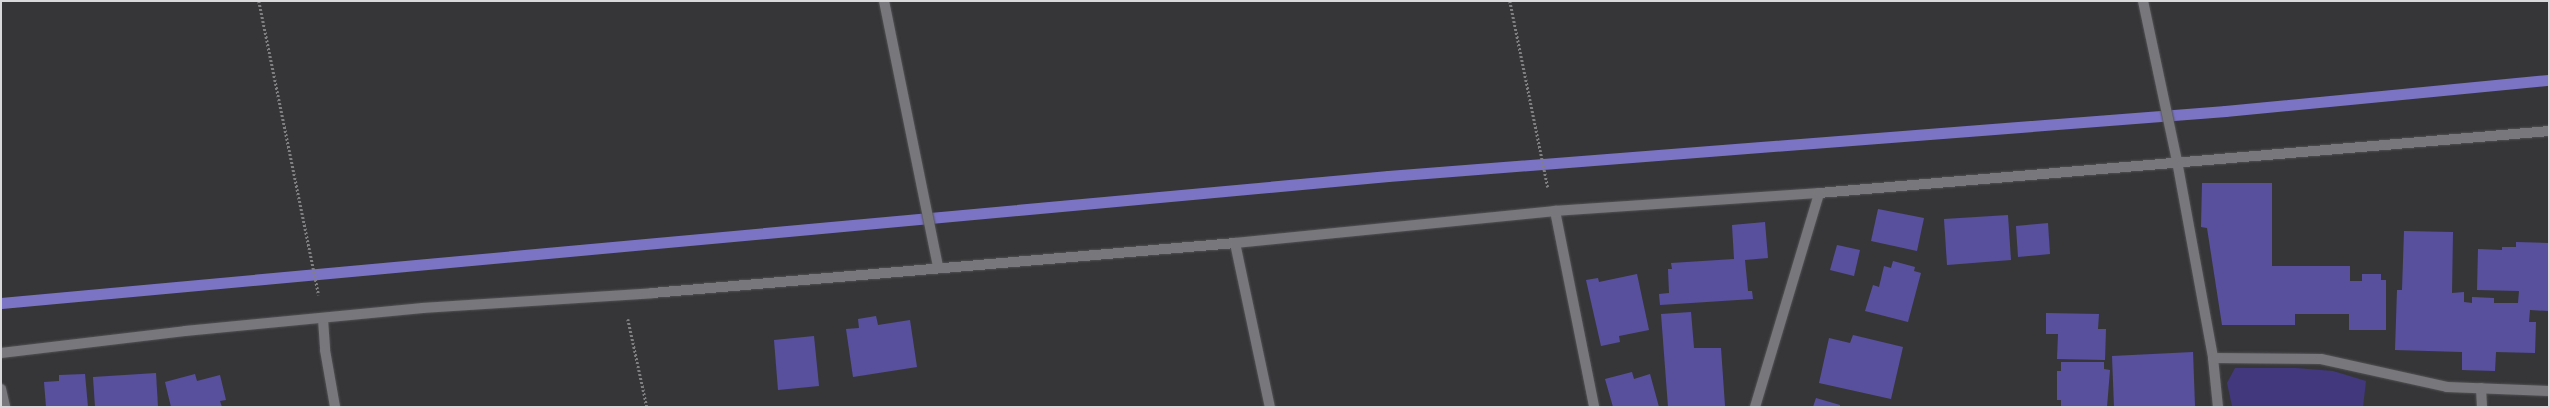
<!DOCTYPE html>
<style>
body{margin:0}
#map{position:relative;width:2550px;height:408px;overflow:hidden;background:#363639;font-family:"Fira Sans Condensed",sans-serif}
div>[style]{position:absolute}
[style*='--x']{left:calc(var(--x)*1px);top:calc(var(--y)*1px);width:calc(var(--w)*1px);rotate:calc(var(--a)*1deg)}
.green>*{inset:0;background:#41387e}
.stream>*{height:11px;margin:-5.5px;padding:0 5.5px;transform-origin:5.5px;border-radius:5.5px;background:#7b74c5}
.building>*{inset:0;background:#58509d}
.path>*{height:2.5px;margin-top:-1.25px;transform-origin:0;background:repeating-linear-gradient(90deg,#808083 0 2px,transparent 0 4px)}
.roads{filter:drop-shadow(0 0 1px #525255) drop-shadow(0 0 1px #525255)}
.service>*{height:10px;margin:-5px;padding:0 5px;transform-origin:5px;border-radius:5px;background:#78787c}
.minor>*{height:10px;margin:-5px;padding:0 5px;transform-origin:5px;border-radius:5px;background:#78787c}
span{translate:-50% -50%;white-space:nowrap;text-align:center;line-height:1.15;-webkit-text-stroke:3px #363639;paint-order:stroke}
.frame{position:absolute;inset:0;border:2px solid #d9d9db;pointer-events:none}
</style>
<div id="map">
<div class="green">
<i style="clip-path:polygon(2235px 368px,2296px 368px,2333px 371px,2366px 381px,2363px 407px,2232px 406px,2227px 383px)"></i>
</div>
<div class="stream">
<i style="--x:1;--y:303;--w:1393;--a:-5.23"></i>
<i style="--x:1388;--y:176;--w:840;--a:-4.44"></i>
<i style="--x:2225;--y:111;--w:325;--a:-5.5"></i>
</div>
<div class="building">
<i style="clip-path:polygon(2202px 183px,2272px 183px,2272px 266px,2350px 266px,2350px 281px,2362px 281px,2362px 274px,2381px 274px,2381px 280px,2386px 280px,2386px 330px,2349px 330px,2349px 314px,2295px 314px,2295px 325px,2222px 325px,2207px 228px,2201px 227px)"></i>
<i style="clip-path:polygon(1878px 209px,1924px 218px,1917px 251px,1871px 241px)"></i>
<i style="clip-path:polygon(2008px 215px,2011px 260px,1947px 265px,1944px 219px)"></i>
<i style="clip-path:polygon(1765px 222px,1768px 258px,1745px 260px,1748px 291px,1752px 291px,1753px 299px,1660px 305px,1659px 294px,1669px 293px,1668px 269px,1672px 269px,1671px 263px,1734px 259px,1732px 225px)"></i>
<i style="clip-path:polygon(2048px 223px,2050px 254px,2018px 257px,2016px 226px)"></i>
<i style="clip-path:polygon(2404px 231px,2453px 232px,2452px 293px,2464px 292px,2464px 302px,2472px 303px,2472px 297px,2494px 298px,2494px 303px,2518px 303px,2519px 291px,2477px 290px,2478px 249px,2502px 250px,2502px 247px,2516px 247px,2516px 242px,2549px 243px,2549px 311px,2530px 310px,2529px 322px,2536px 322px,2535px 353px,2496px 352px,2495px 371px,2462px 370px,2462px 352px,2395px 350px,2397px 290px,2402px 290px)"></i>
<i style="clip-path:polygon(1837px 245px,1860px 250px,1854px 276px,1830px 270px)"></i>
<i style="clip-path:polygon(1893px 261px,1915px 267px,1914px 271px,1921px 273px,1908px 322px,1865px 311px,1873px 285px,1879px 287px,1884px 266px,1891px 268px)"></i>
<i style="clip-path:polygon(1637px 274px,1649px 330px,1619px 336px,1620px 342px,1601px 346px,1586px 280px,1598px 278px,1599px 282px)"></i>
<i style="clip-path:polygon(1691px 312px,1694px 348px,1721px 348px,1725px 406px,1668px 407px,1661px 314px)"></i>
<i style="clip-path:polygon(2046px 313px,2099px 314px,2098px 329px,2106px 329px,2105px 360px,2057px 359px,2058px 334px,2046px 334px)"></i>
<i style="clip-path:polygon(876px 316px,878px 325px,910px 320px,917px 367px,853px 377px,846px 329px,859px 328px,858px 319px)"></i>
<i style="clip-path:polygon(1853px 335px,1903px 347px,1891px 399px,1819px 383px,1829px 338px,1850px 343px)"></i>
<i style="clip-path:polygon(814px 336px,819px 386px,778px 390px,774px 340px)"></i>
<i style="clip-path:polygon(2193px 352px,2195px 406px,2114px 407px,2112px 356px)"></i>
<i style="clip-path:polygon(2061px 362px,2104px 362px,2104px 369px,2110px 370px,2107px 407px,2061px 407px,2061px 400px,2057px 400px,2057px 371px,2061px 371px)"></i>
<i style="clip-path:polygon(1632px 372px,1634px 379px,1650px 374px,1659px 407px,1613px 407px,1605px 379px)"></i>
<i style="clip-path:polygon(156px 373px,158px 407px,95px 407px,93px 377px)"></i>
<i style="clip-path:polygon(85px 374px,88px 407px,46px 407px,44px 382px,59px 381px,59px 375px)"></i>
<i style="clip-path:polygon(195px 374px,197px 381px,220px 375px,226px 400px,220px 401px,222px 407px,171px 407px,165px 382px)"></i>
<i style="clip-path:polygon(1816px 398px,1840px 405px,1840px 407px,1813px 407px)"></i>
</div>
<div class="path">
<i style="--x:259;--y:1;--w:300;--a:78.5"></i>
<i style="--x:1510;--y:1;--w:190;--a:78.5"></i>
<i style="--x:628;--y:319;--w:90;--a:77.8"></i>
</div>
<div class="roads">
<div class="service">
<i style="--x:1555;--y:211;--w:200;--a:78.7"></i>
<i style="--x:1235;--y:243;--w:168;--a:78"></i>
<i style="--x:2481;--y:388;--w:19;--a:87"></i>
</div>
<div class="minor">
<i style="--x:884;--y:1;--w:271;--a:78.5"></i>
<i style="--x:2143;--y:1;--w:164;--a:78"></i>
<i style="--x:2177;--y:161;--w:200;--a:79.6"></i>
<i style="--x:2213;--y:358;--w:49;--a:84.2"></i>
<i style="--x:323;--y:319;--w:31;--a:86"></i>
<i style="--x:325;--y:350;--w:58;--a:80"></i>
<i style="--x:1;--y:353;--w:185;--a:-6.8"></i>
<i style="--x:185;--y:331;--w:239;--a:-5.5"></i>
<i style="--x:423;--y:308;--w:229;--a:-3.7"></i>
<i style="--x:652;--y:293;--w:585;--a:-4.9"></i>
<i style="--x:1235;--y:243;--w:322;--a:-5.7"></i>
<i style="--x:1555;--y:211;--w:265;--a:-3.9"></i>
<i style="--x:1819;--y:193;--w:733;--a:-4.85"></i>
<i style="--x:2213;--y:358;--w:108;--a:0.5"></i>
<i style="--x:2321;--y:359;--w:129;--a:12.5"></i>
<i style="--x:2447;--y:387;--w:102;--a:2.2"></i>
<i style="--x:1;--y:389;--w:18;--a:77"></i>
<i style="--x:1755;--y:407;--w:223;--a:-73.3"></i>
</div>
</div>
<div class="frame"></div>
</div>
